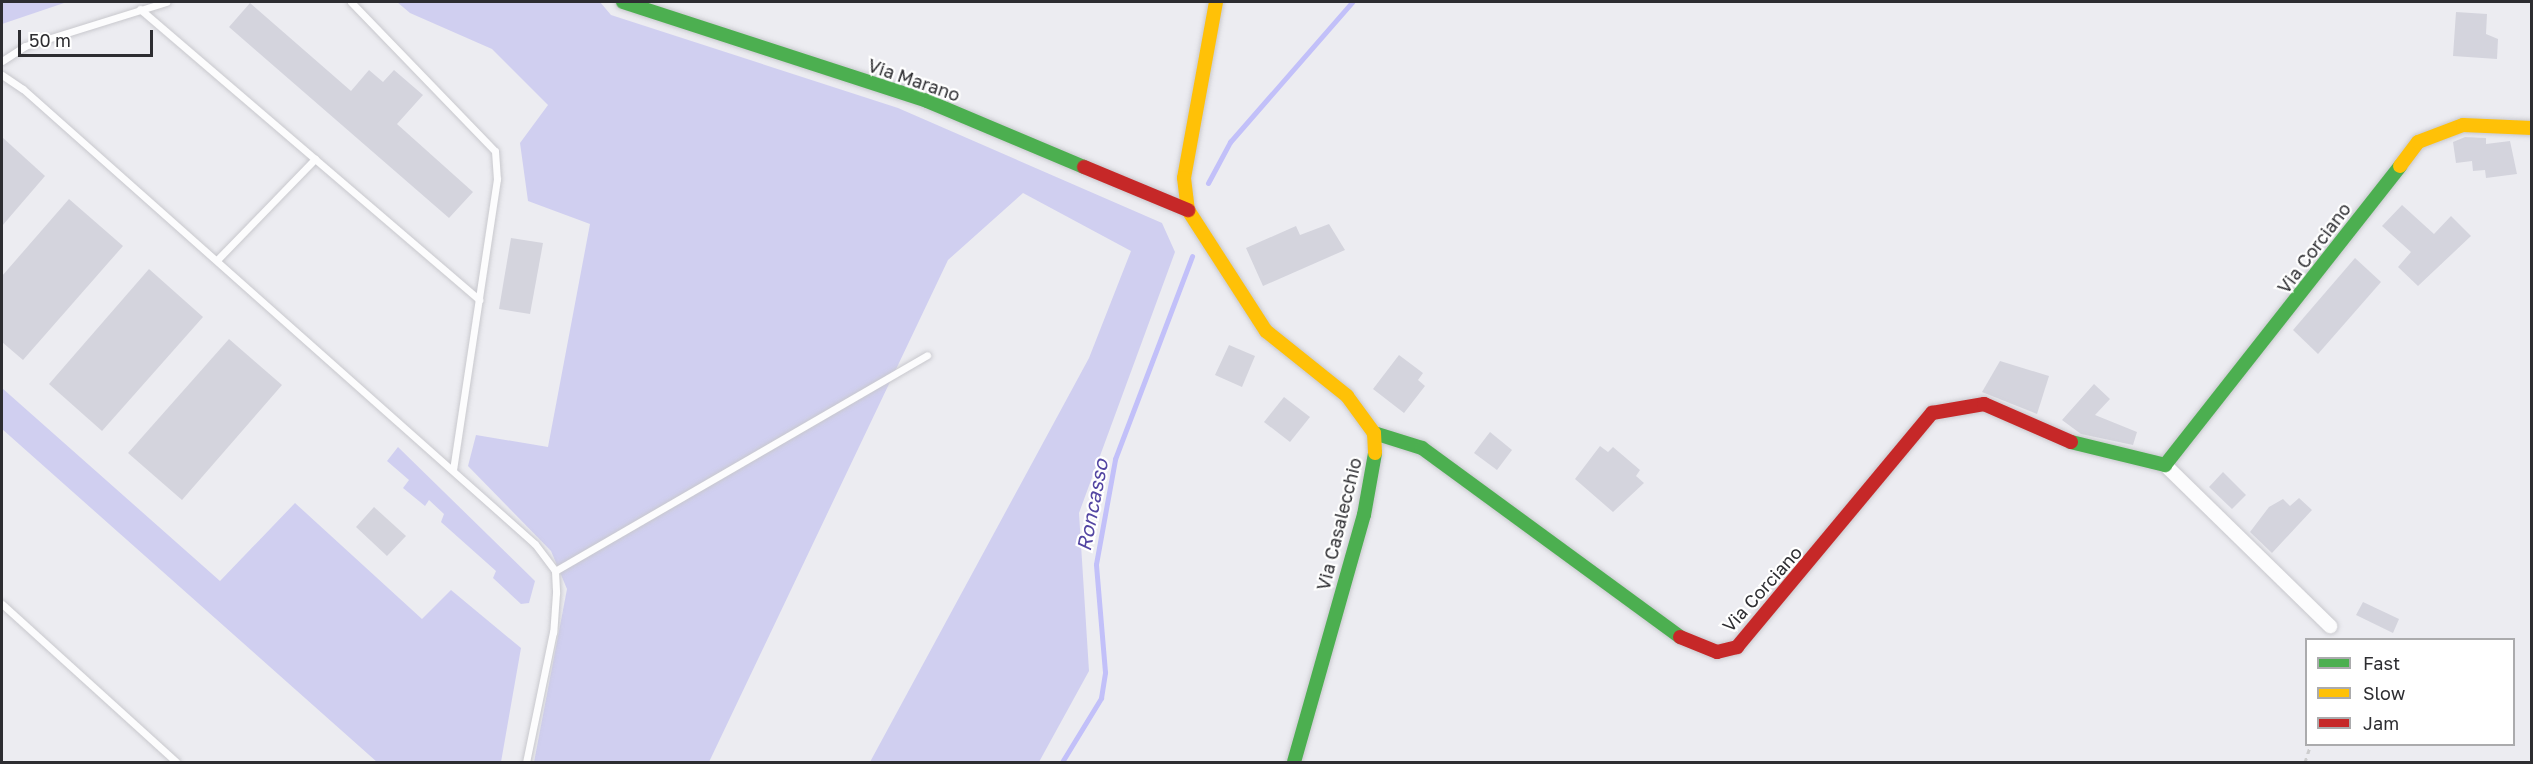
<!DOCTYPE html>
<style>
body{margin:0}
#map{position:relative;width:2533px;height:764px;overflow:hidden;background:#ececf1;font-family:"Golos Text",sans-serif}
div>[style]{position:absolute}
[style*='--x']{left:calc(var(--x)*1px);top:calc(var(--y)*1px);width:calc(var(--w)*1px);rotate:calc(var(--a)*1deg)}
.green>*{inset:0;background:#d0cff0}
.stream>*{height:5px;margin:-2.5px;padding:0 2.5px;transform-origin:2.5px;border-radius:2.5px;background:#c2c0f9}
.building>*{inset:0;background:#d4d4dd}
.path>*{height:3px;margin-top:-1.5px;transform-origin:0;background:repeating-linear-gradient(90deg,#cdcdce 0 4.5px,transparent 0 9px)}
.roads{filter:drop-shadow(0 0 2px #c8c8cd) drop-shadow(0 0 2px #c8c8cd)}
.lane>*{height:7px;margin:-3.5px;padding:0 3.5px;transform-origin:3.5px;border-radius:3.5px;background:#fcfcfd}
.street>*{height:14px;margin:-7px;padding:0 7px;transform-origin:7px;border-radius:7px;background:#fcfcfd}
.fast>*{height:14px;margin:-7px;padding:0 7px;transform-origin:7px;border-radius:7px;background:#4caf50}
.slow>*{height:14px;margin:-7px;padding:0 7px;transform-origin:7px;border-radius:7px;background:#ffc107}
.jam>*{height:14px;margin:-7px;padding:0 7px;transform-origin:7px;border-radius:7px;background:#c62828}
span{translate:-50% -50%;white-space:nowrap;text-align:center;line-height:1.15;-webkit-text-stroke:4.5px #fff;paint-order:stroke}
.street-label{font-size:18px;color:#2d2d31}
.water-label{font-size:20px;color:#5346a2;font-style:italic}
.frame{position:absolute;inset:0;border:3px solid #2d2d31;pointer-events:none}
.legend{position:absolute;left:2305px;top:638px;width:210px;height:108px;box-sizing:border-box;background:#fff;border:2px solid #ababad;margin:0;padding:8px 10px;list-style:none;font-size:18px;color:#2d2d31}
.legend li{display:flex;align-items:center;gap:12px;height:30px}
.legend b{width:30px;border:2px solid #ababad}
.scale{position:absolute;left:18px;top:30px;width:135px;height:27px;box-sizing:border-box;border:3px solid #2d2d31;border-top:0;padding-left:8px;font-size:18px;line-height:21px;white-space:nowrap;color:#2d2d31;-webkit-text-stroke:4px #fff;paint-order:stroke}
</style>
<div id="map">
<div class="green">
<i style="clip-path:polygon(2px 2px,67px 2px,2px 24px)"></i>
<i style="clip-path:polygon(397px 2px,600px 2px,611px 15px,898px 108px,1162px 223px,1175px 252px,1079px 513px,1089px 671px,1039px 762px,870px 762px,1089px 358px,1131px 251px,1023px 193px,948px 260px,709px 762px,534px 762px,567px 589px,551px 551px,468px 466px,476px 435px,548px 447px,590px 224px,528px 201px,520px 143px,548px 105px,492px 49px,410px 13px)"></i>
<i style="clip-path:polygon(2px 388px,220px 581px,295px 503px,422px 619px,451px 590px,521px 648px,501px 762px,377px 762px,2px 429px)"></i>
<i style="clip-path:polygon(398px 447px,535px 581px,529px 603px,521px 604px,493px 578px,496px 571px,441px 522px,444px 514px,429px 500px,425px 506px,403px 488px,409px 480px,387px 461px)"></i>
</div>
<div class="stream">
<i style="--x:1208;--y:183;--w:47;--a:-61.8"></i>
<i style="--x:1230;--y:142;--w:186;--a:-48.9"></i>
<i style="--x:1062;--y:762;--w:75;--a:-58.6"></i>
<i style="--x:1101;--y:698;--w:26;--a:-81"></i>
<i style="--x:1105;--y:672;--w:108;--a:-94.8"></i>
<i style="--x:1096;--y:564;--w:107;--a:-79.7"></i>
<i style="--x:1115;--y:459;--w:217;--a:-69.2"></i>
</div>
<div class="building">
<i style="clip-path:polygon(250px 3px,351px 91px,369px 70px,383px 82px,394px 70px,423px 95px,397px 124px,473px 192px,449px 218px,229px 27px)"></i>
<i style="clip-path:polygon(2456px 12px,2487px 14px,2486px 34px,2498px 39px,2497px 59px,2453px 56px)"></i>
<i style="clip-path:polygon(2px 137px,45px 176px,2px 226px)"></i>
<i style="clip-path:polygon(2465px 137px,2486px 138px,2486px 144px,2510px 141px,2517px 174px,2486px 178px,2485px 170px,2473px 171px,2472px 161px,2456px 163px,2453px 142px)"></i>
<i style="clip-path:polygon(69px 199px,123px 246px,23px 360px,2px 342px,2px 276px)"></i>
<i style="clip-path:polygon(2402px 205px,2434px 234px,2451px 216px,2471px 236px,2418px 286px,2398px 267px,2411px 252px,2382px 226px)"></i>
<i style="clip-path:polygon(1329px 224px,1345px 250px,1263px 286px,1246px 248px,1296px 226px,1300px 235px)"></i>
<i style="clip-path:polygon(511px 238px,543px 243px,530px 314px,499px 309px)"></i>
<i style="clip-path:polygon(2355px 258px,2381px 282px,2318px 354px,2293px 330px)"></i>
<i style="clip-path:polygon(149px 269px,203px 317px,102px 431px,49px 384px)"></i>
<i style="clip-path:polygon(229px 339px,282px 385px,182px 500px,128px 453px)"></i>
<i style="clip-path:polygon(1229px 345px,1255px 356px,1242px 387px,1215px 375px)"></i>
<i style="clip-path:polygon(1399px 355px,1423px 373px,1418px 380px,1425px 386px,1404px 413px,1373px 389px)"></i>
<i style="clip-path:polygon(2000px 361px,2049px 376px,2037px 414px,1982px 392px)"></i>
<i style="clip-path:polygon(2094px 384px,2110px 399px,2095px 415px,2137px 432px,2133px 445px,2081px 434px,2062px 420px)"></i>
<i style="clip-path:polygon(1284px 397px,1310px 417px,1290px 442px,1264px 422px)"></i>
<i style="clip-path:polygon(1490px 432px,1512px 450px,1497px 470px,1474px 453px)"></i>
<i style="clip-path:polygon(1600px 446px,1608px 452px,1613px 447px,1640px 470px,1636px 476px,1644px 483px,1613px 512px,1575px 479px)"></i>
<i style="clip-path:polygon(2223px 472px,2246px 495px,2232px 509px,2209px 487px)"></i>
<i style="clip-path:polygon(2299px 498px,2312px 510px,2272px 553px,2250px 532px,2269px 507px,2283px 499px,2290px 506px)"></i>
<i style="clip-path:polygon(374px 507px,406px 536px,387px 556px,356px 527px)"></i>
<i style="clip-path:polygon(2363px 602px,2399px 619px,2393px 633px,2356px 615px)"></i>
</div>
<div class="path">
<i style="--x:2305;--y:762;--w:19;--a:-72"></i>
</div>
<div class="roads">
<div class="lane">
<i style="--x:351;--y:2;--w:207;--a:46"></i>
<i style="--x:495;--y:151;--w:28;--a:86"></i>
<i style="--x:497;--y:179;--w:293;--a:98.6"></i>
<i style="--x:140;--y:9;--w:447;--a:40.6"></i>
<i style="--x:2;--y:61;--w:27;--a:-33"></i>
<i style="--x:25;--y:46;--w:148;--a:-17.3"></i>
<i style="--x:2;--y:75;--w:25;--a:34"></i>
<i style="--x:23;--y:89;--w:685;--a:41.63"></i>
<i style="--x:535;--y:544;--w:34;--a:53"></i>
<i style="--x:555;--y:571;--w:22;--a:87"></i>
<i style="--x:556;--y:593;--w:39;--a:94"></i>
<i style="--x:553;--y:632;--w:133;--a:101.7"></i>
<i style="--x:217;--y:260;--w:141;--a:-45.9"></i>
<i style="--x:555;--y:571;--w:430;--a:-30.1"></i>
<i style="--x:2;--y:604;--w:235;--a:42.2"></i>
</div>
<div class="street">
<i style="--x:2165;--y:465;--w:231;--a:44.3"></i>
</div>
<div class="fast">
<i style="--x:623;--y:2;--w:320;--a:18"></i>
<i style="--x:927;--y:101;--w:170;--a:22.8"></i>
<i style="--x:1374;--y:433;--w:50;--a:17.4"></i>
<i style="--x:1422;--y:448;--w:320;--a:36.2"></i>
<i style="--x:2071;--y:442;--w:97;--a:13.7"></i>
<i style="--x:2165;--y:465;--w:380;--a:-51.8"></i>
<i style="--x:1294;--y:762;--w:257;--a:-74.2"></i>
<i style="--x:1364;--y:515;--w:63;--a:-79.9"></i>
</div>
<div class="slow">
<i style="--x:1216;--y:2;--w:179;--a:100.3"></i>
<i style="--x:1184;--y:178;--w:32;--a:83"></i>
<i style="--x:1188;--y:210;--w:144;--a:57.2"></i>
<i style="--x:1266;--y:331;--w:104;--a:38.7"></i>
<i style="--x:1347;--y:396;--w:46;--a:53.9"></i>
<i style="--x:1374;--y:433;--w:20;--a:87"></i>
<i style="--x:2400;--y:166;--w:30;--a:-53"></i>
<i style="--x:2418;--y:142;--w:48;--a:-20.7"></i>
<i style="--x:2463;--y:125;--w:69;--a:2.5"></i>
</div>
<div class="jam">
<i style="--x:1084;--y:167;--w:113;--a:22.5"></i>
<i style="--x:1680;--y:637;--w:40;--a:22"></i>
<i style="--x:1717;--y:652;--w:21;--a:-14"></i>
<i style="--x:1737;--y:647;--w:305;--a:-50.2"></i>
<i style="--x:1932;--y:413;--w:53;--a:-9.8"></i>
<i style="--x:1984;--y:404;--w:95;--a:23.6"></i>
</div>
</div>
<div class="street-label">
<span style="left:914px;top:80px;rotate:19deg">Via Marano</span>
<span style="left:2314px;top:248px;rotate:-53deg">Via Corciano</span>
<span style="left:1339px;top:524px;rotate:-76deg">Via Casalecchio</span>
<span style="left:1762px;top:589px;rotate:-48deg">Via Corciano</span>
</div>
<div class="water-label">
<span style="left:1092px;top:505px;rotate:-79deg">Roncasso</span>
</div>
<div class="frame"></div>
<ul class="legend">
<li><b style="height:8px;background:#4caf50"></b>Fast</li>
<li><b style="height:8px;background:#ffc107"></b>Slow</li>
<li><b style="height:8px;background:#c62828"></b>Jam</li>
</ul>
<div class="scale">50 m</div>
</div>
